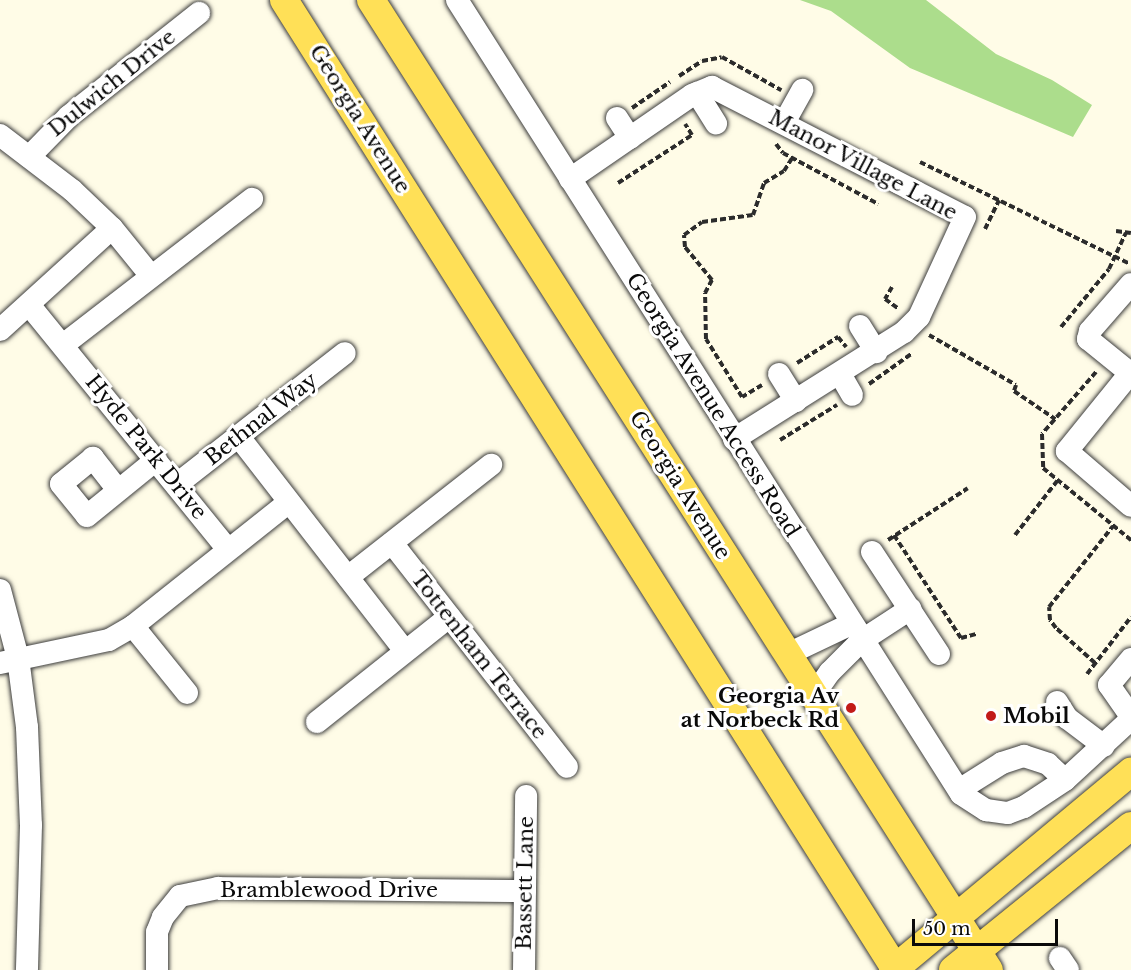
<!DOCTYPE html>
<style>
body{margin:0}
#map{position:relative;width:1131px;height:970px;overflow:hidden;background:#fffce7;font-family:"Libre Baskerville",serif}
div>[style]{position:absolute}
[style*='--x']{left:calc(var(--x)*1px);top:calc(var(--y)*1px);width:calc(var(--w)*1px);rotate:calc(var(--a)*1deg)}
.forest>*{inset:0;background:#acdd8c}
.path>*{height:4px;margin-top:-2px;transform-origin:0;background:repeating-linear-gradient(90deg,#2c2c2c 0 6px,transparent 0 9px)}
.roads{filter:drop-shadow(0 0 2px #3d3d3d) drop-shadow(0 0 2px #3d3d3d)}
.minor>*{height:22px;margin:-11px;padding:0 11px;transform-origin:11px;border-radius:11px;background:#fff}
.major>*{height:28px;margin:-14px;padding:0 14px;transform-origin:14px;border-radius:14px;background:#ffe057}
.dots>*{width:16px;height:16px;translate:-50% -50%;box-sizing:border-box;border:3px solid #fff;border-radius:50%}
span{translate:-50% -50%;white-space:nowrap;text-align:center;line-height:1.15;-webkit-text-stroke:6px #fff;paint-order:stroke}
.street-label{font-size:21px;color:#0a0a0a}
.poi-label{font-size:21px;color:#0a0a0a;font-weight:700}
.right{translate:-100% -50%;text-align:right}
.left{translate:0 -50%;text-align:left}
.scale{position:absolute;left:912px;top:919px;width:146px;height:27px;box-sizing:border-box;border:3px solid #0a0a0a;border-top:0;padding-left:8px;font-size:18px;line-height:21px;white-space:nowrap;color:#0a0a0a;-webkit-text-stroke:4px #fff;paint-order:stroke}
</style>
<div id="map">
<div class="forest">
<i style="clip-path:polygon(800px 0,926px 0,996px 54px,1052px 80px,1092px 105px,1073px 137px,910px 68px,831px 11px)"></i>
</div>
<div class="path">
<i style="--x:679;--y:76;--w:27;--a:-33"></i>
<i style="--x:702;--y:61;--w:20;--a:-11"></i>
<i style="--x:722;--y:57;--w:68;--a:29.2"></i>
<i style="--x:632;--y:108;--w:46;--a:-34.4"></i>
<i style="--x:776;--y:144;--w:11;--a:52"></i>
<i style="--x:783;--y:153;--w:108;--a:28.2"></i>
<i style="--x:920;--y:162;--w:233;--a:25.9"></i>
<i style="--x:618;--y:183;--w:88;--a:-33"></i>
<i style="--x:692;--y:135;--w:13;--a:-122"></i>
<i style="--x:985;--y:229;--w:32;--a:-64"></i>
<i style="--x:1116;--y:231;--w:15;--a:8"></i>
<i style="--x:892;--y:287;--w:14;--a:120"></i>
<i style="--x:885;--y:299;--w:17;--a:36"></i>
<i style="--x:1061;--y:327;--w:75;--a:-50.4"></i>
<i style="--x:1109;--y:269;--w:40;--a:-65"></i>
<i style="--x:929;--y:335;--w:100;--a:29.9"></i>
<i style="--x:1016;--y:385;--w:6;--a:108"></i>
<i style="--x:1014;--y:391;--w:50;--a:34.3"></i>
<i style="--x:797;--y:363;--w:49;--a:-32.4"></i>
<i style="--x:838;--y:337;--w:13;--a:51"></i>
<i style="--x:1096;--y:372;--w:82;--a:131.1"></i>
<i style="--x:1042;--y:434;--w:34;--a:88"></i>
<i style="--x:1043;--y:468;--w:114;--a:39.3"></i>
<i style="--x:869;--y:384;--w:52;--a:-35.5"></i>
<i style="--x:762;--y:385;--w:23;--a:149"></i>
<i style="--x:742;--y:397;--w:68;--a:-121.8"></i>
<i style="--x:706;--y:339;--w:46;--a:-91.2"></i>
<i style="--x:705;--y:293;--w:15;--a:-62"></i>
<i style="--x:712;--y:280;--w:43;--a:-129.3"></i>
<i style="--x:685;--y:247;--w:12;--a:-95"></i>
<i style="--x:684;--y:235;--w:22;--a:-36"></i>
<i style="--x:702;--y:222;--w:51;--a:-7.8"></i>
<i style="--x:753;--y:215;--w:34;--a:-71"></i>
<i style="--x:764;--y:183;--w:23;--a:-31"></i>
<i style="--x:784;--y:171;--w:15;--a:-58"></i>
<i style="--x:780;--y:440;--w:67;--a:-31.6"></i>
<i style="--x:894;--y:535;--w:123;--a:57"></i>
<i style="--x:961;--y:638;--w:16;--a:-15"></i>
<i style="--x:1015;--y:535;--w:70;--a:-52"></i>
<i style="--x:888;--y:540;--w:95;--a:-33"></i>
<i style="--x:1095;--y:663;--w:52;--a:-138.1"></i>
<i style="--x:1056;--y:628;--w:10;--a:-127"></i>
<i style="--x:1050;--y:620;--w:13;--a:-94"></i>
<i style="--x:1049;--y:607;--w:103;--a:-51.7"></i>
<i style="--x:1087;--y:674;--w:72;--a:-52.3"></i>
</div>
<div class="roads">
<div class="minor">
<i style="--x:457;--y:0;--w:940;--a:57.59"></i>
<i style="--x:961;--y:794;--w:30;--a:33"></i>
<i style="--x:986;--y:810;--w:22;--a:8"></i>
<i style="--x:1008;--y:813;--w:17;--a:-21"></i>
<i style="--x:1024;--y:807;--w:49;--a:-33.4"></i>
<i style="--x:1065;--y:780;--w:90;--a:-42.7"></i>
<i style="--x:697;--y:93;--w:36;--a:58"></i>
<i style="--x:617;--y:118;--w:24;--a:57"></i>
<i style="--x:784;--y:123;--w:38;--a:-61"></i>
<i style="--x:0;--y:135;--w:91;--a:37.4"></i>
<i style="--x:72;--y:190;--w:55;--a:43.5"></i>
<i style="--x:112;--y:228;--w:62;--a:50.9"></i>
<i style="--x:29;--y:157;--w:57;--a:-45.7"></i>
<i style="--x:69;--y:116;--w:166;--a:-38.4"></i>
<i style="--x:570;--y:179;--w:148;--a:-34.5"></i>
<i style="--x:692;--y:95;--w:22;--a:-22"></i>
<i style="--x:712;--y:87;--w:284;--a:27.2"></i>
<i style="--x:965;--y:217;--w:110;--a:114.7"></i>
<i style="--x:919;--y:317;--w:21;--a:135"></i>
<i style="--x:904;--y:332;--w:201;--a:147.8"></i>
<i style="--x:30;--y:306;--w:314;--a:50.9"></i>
<i style="--x:860;--y:326;--w:31;--a:58"></i>
<i style="--x:0;--y:330;--w:151;--a:-42.3"></i>
<i style="--x:63;--y:345;--w:239;--a:-37.7"></i>
<i style="--x:1131;--y:372;--w:102;--a:129"></i>
<i style="--x:1067;--y:451;--w:84;--a:40.7"></i>
<i style="--x:1130;--y:373;--w:54;--a:-141"></i>
<i style="--x:1088;--y:339;--w:8;--a:-76"></i>
<i style="--x:1090;--y:331;--w:62;--a:-48.9"></i>
<i style="--x:779;--y:374;--w:32;--a:58"></i>
<i style="--x:840;--y:374;--w:24;--a:60"></i>
<i style="--x:239;--y:437;--w:271;--a:52.2"></i>
<i style="--x:176;--y:485;--w:214;--a:-38"></i>
<i style="--x:118;--y:490;--w:41;--a:-128"></i>
<i style="--x:93;--y:458;--w:41;--a:140.9"></i>
<i style="--x:61;--y:484;--w:41;--a:50.9"></i>
<i style="--x:87;--y:516;--w:89;--a:-39.1"></i>
<i style="--x:392;--y:543;--w:284;--a:52"></i>
<i style="--x:872;--y:552;--w:122;--a:56.7"></i>
<i style="--x:348;--y:577;--w:182;--a:-38.1"></i>
<i style="--x:0;--y:590;--w:70;--a:75.2"></i>
<i style="--x:18;--y:658;--w:70;--a:82.6"></i>
<i style="--x:27;--y:727;--w:98;--a:87.7"></i>
<i style="--x:31;--y:825;--w:145;--a:91.6"></i>
<i style="--x:133;--y:626;--w:86;--a:51.1"></i>
<i style="--x:786;--y:655;--w:72;--a:-25.5"></i>
<i style="--x:1131;--y:659;--w:34;--a:130"></i>
<i style="--x:1109;--y:685;--w:38;--a:55"></i>
<i style="--x:0;--y:663;--w:111;--a:-11.9"></i>
<i style="--x:109;--y:640;--w:28;--a:-30"></i>
<i style="--x:133;--y:626;--w:199;--a:-38.5"></i>
<i style="--x:813;--y:696;--w:29;--a:-55"></i>
<i style="--x:830;--y:672;--w:44;--a:-45"></i>
<i style="--x:861;--y:641;--w:59;--a:-33.1"></i>
<i style="--x:1057;--y:702;--w:19;--a:58"></i>
<i style="--x:1067;--y:718;--w:46;--a:37.1"></i>
<i style="--x:317;--y:722;--w:169;--a:-38.5"></i>
<i style="--x:959;--y:790;--w:51;--a:-32.1"></i>
<i style="--x:1002;--y:763;--w:23;--a:-18"></i>
<i style="--x:1024;--y:756;--w:25;--a:18"></i>
<i style="--x:1048;--y:764;--w:23;--a:43"></i>
<i style="--x:1060;--y:958;--w:14;--a:56"></i>
<i style="--x:157;--y:970;--w:38;--a:-90"></i>
<i style="--x:157;--y:932;--w:16;--a:-68"></i>
<i style="--x:163;--y:917;--w:27;--a:-51"></i>
<i style="--x:180;--y:896;--w:39;--a:-12"></i>
<i style="--x:218;--y:888;--w:307;--a:0.6"></i>
<i style="--x:524;--y:970;--w:174;--a:-89.3"></i>
</div>
<div class="major">
<i style="--x:284;--y:0;--w:1147;--a:57.75"></i>
<i style="--x:371;--y:0;--w:1150;--a:57.5"></i>
<i style="--x:893;--y:970;--w:310;--a:-39.8"></i>
<i style="--x:953;--y:970;--w:229;--a:-39"></i>
</div>
</div>
<div class="dots">
<i style="left:851px;top:708px;background:#c21b19"></i>
<i style="left:991px;top:716px;background:#c21b19"></i>
</div>
<div class="street-label">
<span style="left:112px;top:83px;rotate:-39deg">Dulwich Drive</span>
<span style="left:360px;top:119px;rotate:58deg">Georgia Avenue</span>
<span style="left:863px;top:165px;rotate:28deg">Manor Village Lane</span>
<span style="left:713px;top:405px;rotate:58deg">Georgia Avenue Access Road</span>
<span style="left:261px;top:419px;rotate:-38deg">Bethnal Way</span>
<span style="left:146px;top:447px;rotate:51deg">Hyde Park Drive</span>
<span style="left:680px;top:485px;rotate:58deg">Georgia Avenue</span>
<span style="left:479px;top:655px;rotate:52deg">Tottenham Terrace</span>
<span style="left:525px;top:883px;rotate:-89deg">Bassett Lane</span>
<span style="left:329px;top:890px">Bramblewood Drive</span>
</div>
<div class="poi-label">
<span class="right" style="left:839px;top:708px">Georgia Av<br>at Norbeck Rd</span>
<span class="left" style="left:1003px;top:716px">Mobil</span>
</div>
<div class="scale">50 m</div>
</div>
